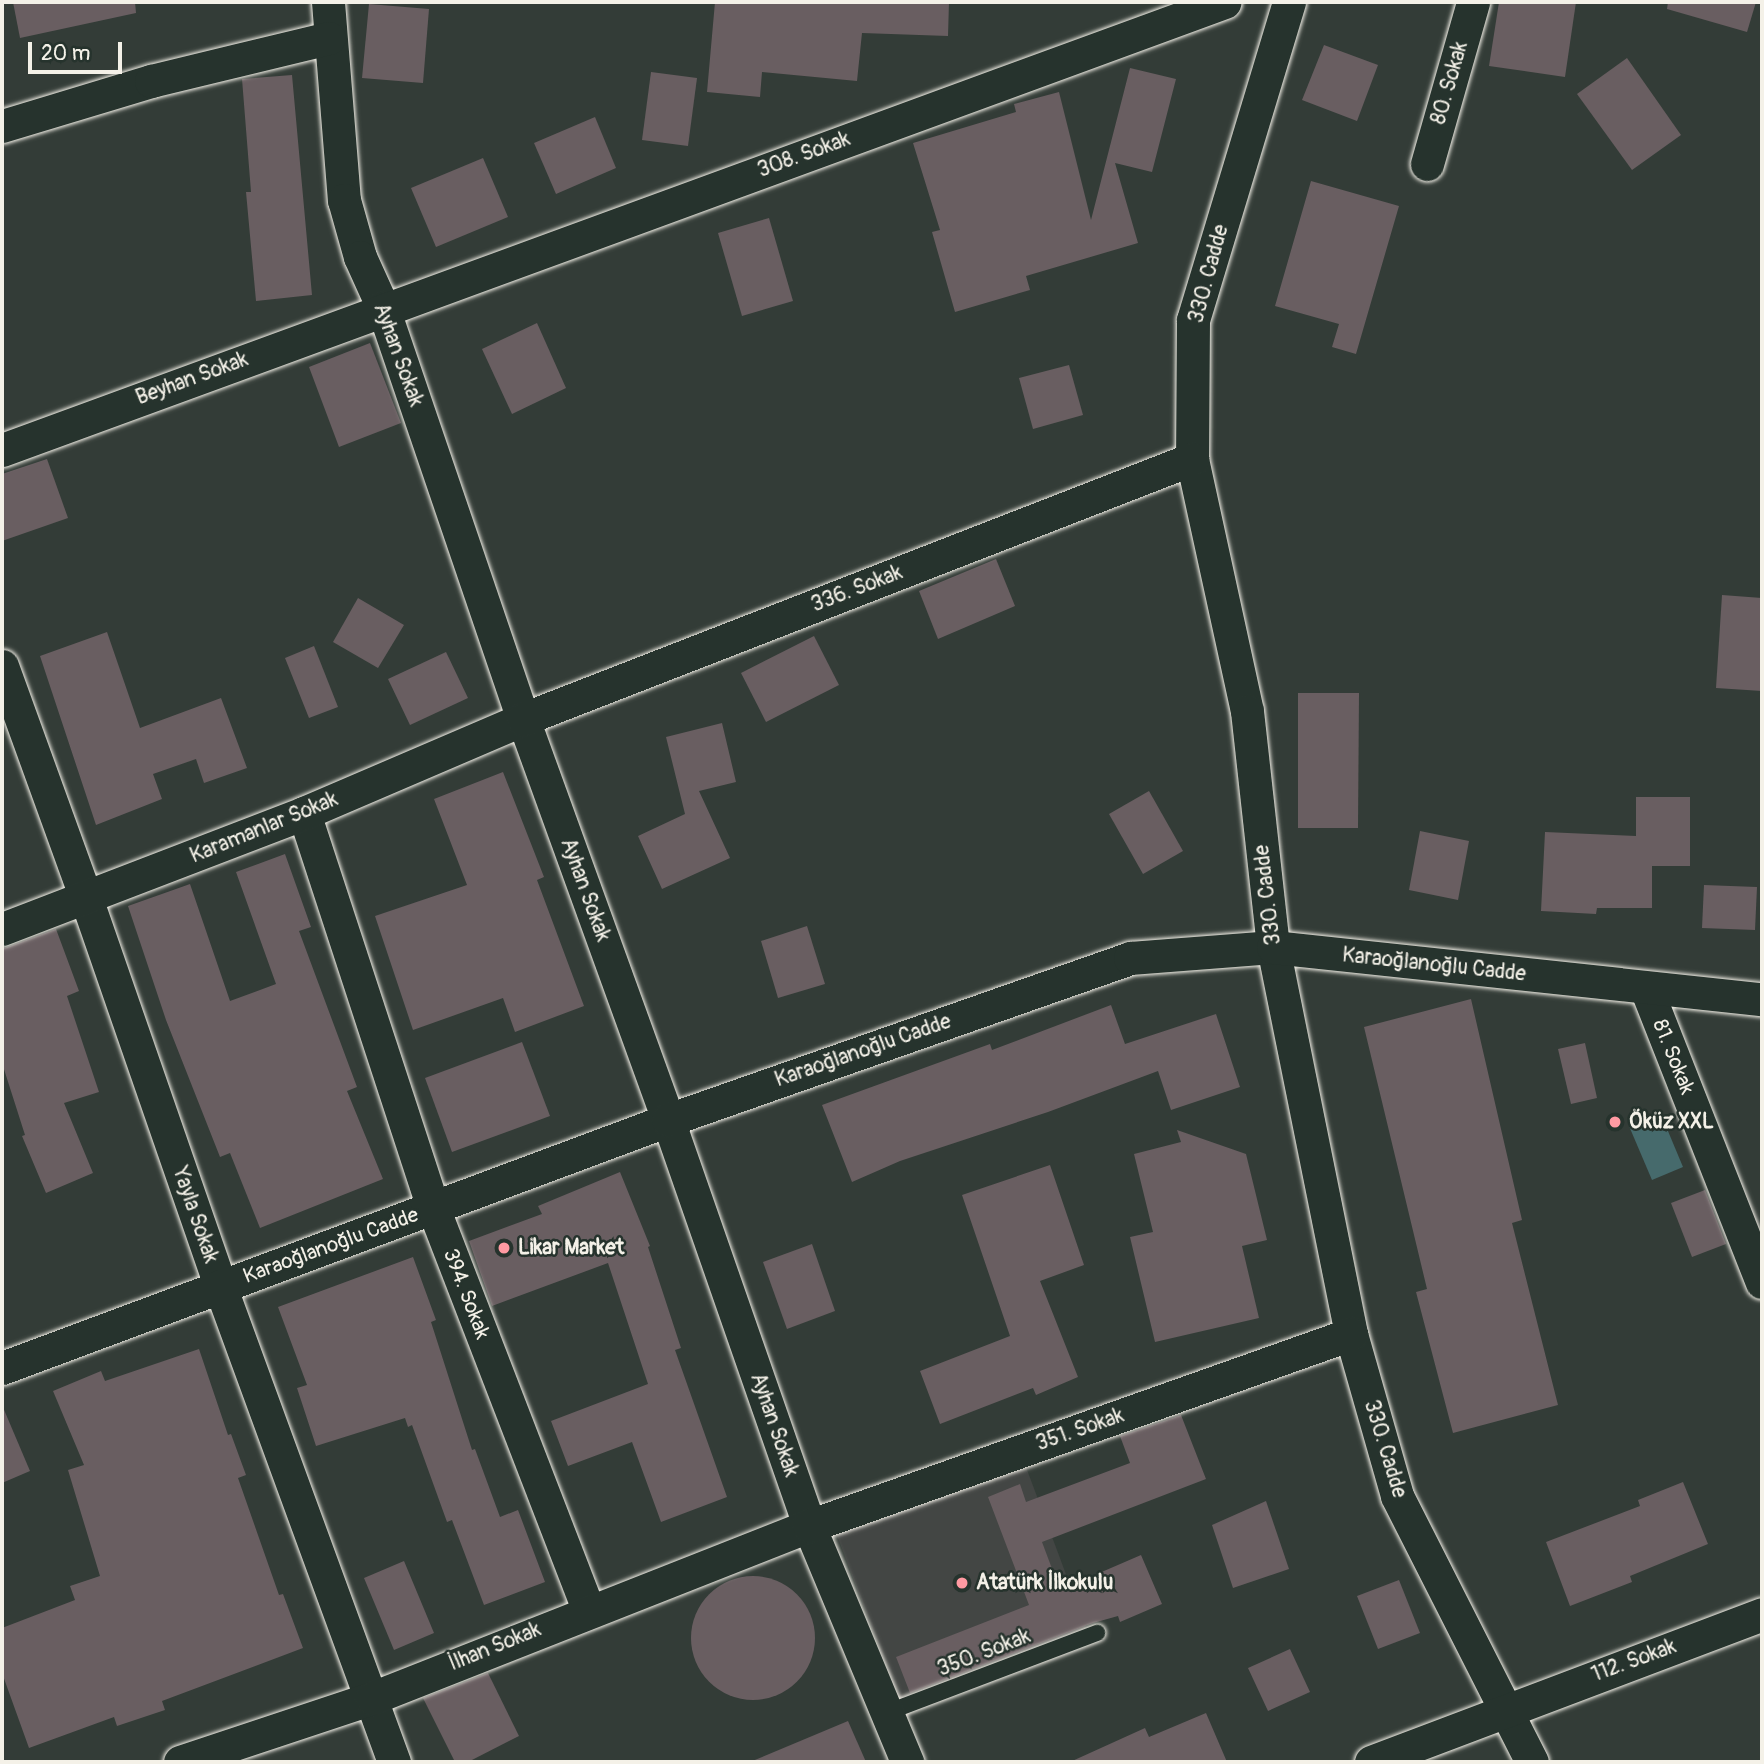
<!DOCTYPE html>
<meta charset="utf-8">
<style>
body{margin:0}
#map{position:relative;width:1764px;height:1764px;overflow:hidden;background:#333c37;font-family:Pangolin,sans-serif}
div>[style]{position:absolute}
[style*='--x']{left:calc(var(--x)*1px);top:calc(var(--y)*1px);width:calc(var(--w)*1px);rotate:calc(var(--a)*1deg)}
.built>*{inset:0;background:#434644}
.water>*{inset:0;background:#466a6c}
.building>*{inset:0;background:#695e61}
.round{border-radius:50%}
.roads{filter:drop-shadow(0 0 2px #f4f1e8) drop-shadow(0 0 2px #f4f1e8)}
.lane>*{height:16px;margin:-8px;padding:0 8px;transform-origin:8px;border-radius:8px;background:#26332d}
.street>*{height:33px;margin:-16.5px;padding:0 16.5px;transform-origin:16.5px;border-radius:16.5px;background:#26332d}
.dots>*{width:19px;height:19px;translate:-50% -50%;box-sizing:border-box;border:4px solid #26332d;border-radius:50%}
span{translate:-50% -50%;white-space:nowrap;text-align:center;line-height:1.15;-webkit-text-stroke:5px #26332d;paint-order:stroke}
.street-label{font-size:21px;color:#f4f1e8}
.poi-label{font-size:21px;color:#f4f1e8;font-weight:700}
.left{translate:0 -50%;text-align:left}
.frame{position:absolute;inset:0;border:4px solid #f4f1e8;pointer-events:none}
.scale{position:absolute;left:28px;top:42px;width:94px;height:32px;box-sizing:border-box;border:4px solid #f4f1e8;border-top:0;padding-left:9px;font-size:21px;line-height:24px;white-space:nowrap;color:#f4f1e8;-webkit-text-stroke:5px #26332d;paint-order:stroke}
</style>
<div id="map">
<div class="built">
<i style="clip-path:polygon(1023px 1459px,1089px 1636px,902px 1708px,835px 1530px)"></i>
</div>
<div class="water">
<i style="clip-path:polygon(1660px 1112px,1683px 1167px,1652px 1180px,1629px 1126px)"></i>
</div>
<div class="building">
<i style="clip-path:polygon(13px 2px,135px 2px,136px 13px,20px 38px)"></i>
<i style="clip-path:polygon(715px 2px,949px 2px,948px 36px,862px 33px,857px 81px,762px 72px,760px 97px,707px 92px)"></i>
<i style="clip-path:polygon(1499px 2px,1576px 2px,1565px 77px,1489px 66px)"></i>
<i style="clip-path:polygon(1668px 2px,1756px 2px,1747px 32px,1667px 9px)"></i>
<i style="clip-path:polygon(369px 4px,429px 9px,423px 83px,362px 78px)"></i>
<i style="clip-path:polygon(1324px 45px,1378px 65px,1357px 121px,1302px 100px)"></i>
<i style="clip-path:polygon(1627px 58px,1681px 135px,1632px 170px,1577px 94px)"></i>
<i style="clip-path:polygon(1130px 68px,1176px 79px,1152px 172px,1115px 163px,1138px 243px,1026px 276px,1030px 290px,955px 312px,932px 232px,940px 230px,913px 143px,1016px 112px,1014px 104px,1059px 92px,1091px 220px)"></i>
<i style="clip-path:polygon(651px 72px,697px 78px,688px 146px,642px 140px)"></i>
<i style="clip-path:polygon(292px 75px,312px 295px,256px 301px,246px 192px,251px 192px,242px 79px)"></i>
<i style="clip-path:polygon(595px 117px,616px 168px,556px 194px,534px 143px)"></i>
<i style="clip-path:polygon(483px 158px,508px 217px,436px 247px,411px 188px)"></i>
<i style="clip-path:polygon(1311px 181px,1399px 206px,1356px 354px,1332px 347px,1339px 324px,1275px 306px)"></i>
<i style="clip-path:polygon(769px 218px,793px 301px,742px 316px,718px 233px)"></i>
<i style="clip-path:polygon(537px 323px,566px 388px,512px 414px,482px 349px)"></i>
<i style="clip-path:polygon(370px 343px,401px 423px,339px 447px,309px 367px)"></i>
<i style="clip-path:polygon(1069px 365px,1083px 415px,1033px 429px,1019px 378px)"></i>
<i style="clip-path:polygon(47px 459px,68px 518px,2px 541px,2px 474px)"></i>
<i style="clip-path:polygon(996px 559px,1015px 606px,938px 639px,919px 591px)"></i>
<i style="clip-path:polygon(1722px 595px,1762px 598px,1762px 691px,1716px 688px)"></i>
<i style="clip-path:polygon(358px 598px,404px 625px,378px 668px,333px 642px)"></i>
<i style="clip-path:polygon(107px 632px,140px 728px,221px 698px,247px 768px,204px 783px,196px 759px,153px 774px,162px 799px,96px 825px,40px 656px)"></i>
<i style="clip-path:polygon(814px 636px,839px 685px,766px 722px,741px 673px)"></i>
<i style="clip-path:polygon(314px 646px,338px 707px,309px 718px,285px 658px)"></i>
<i style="clip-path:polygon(446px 652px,468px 698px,410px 725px,388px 679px)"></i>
<i style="clip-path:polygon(1298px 693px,1359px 693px,1358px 828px,1298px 828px)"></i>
<i style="clip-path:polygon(722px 723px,736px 782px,699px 791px,730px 858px,662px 889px,638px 836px,685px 814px,666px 737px)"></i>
<i style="clip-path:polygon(503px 772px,544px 877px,537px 880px,584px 1006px,515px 1032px,503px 998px,413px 1030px,375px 916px,467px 885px,434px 799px)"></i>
<i style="clip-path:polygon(1149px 791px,1183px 851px,1143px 874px,1109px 814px)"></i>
<i style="clip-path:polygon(1636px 797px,1690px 797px,1690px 866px,1652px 866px,1652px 908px,1597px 908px,1596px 914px,1541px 911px,1545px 832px,1636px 836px)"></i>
<i style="clip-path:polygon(1420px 831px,1469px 841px,1458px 900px,1409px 890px)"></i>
<i style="clip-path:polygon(285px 854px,311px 927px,299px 931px,357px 1087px,347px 1091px,383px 1179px,260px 1228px,230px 1153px,220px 1157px,166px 1020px,128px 906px,190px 884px,230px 1001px,276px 984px,236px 872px)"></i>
<i style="clip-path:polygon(1704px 885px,1757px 887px,1755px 930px,1702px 928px)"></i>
<i style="clip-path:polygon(807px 926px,825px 984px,778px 998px,761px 941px)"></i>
<i style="clip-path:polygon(56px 929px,79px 991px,67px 996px,99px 1092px,64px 1103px,93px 1173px,46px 1193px,22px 1136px,25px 1135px,2px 1063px,2px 949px)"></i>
<i style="clip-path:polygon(1471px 999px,1522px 1220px,1512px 1223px,1558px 1405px,1453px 1433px,1416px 1292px,1427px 1289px,1364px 1027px)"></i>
<i style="clip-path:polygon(1111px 1005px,1125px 1044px,1216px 1014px,1240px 1087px,1171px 1110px,1158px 1071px,1048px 1112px,900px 1161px,852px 1182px,822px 1105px,990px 1044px,992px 1050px)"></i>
<i style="clip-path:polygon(522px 1042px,550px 1116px,452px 1152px,425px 1078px)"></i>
<i style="clip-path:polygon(1585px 1043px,1597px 1098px,1571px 1104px,1558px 1049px)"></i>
<i style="clip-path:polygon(1177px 1130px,1246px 1154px,1267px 1240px,1242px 1246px,1259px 1318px,1155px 1342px,1130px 1237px,1153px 1232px,1134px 1154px,1181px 1142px)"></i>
<i style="clip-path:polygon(1050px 1165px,1084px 1265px,1040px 1281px,1078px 1377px,1036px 1395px,1033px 1388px,940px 1424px,920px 1371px,1010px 1336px,962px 1195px)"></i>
<i style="clip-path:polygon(620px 1172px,650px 1246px,648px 1247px,681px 1348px,675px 1350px,727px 1497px,661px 1522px,632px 1442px,568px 1466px,551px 1421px,648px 1384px,608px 1263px,492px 1306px,469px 1241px,542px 1214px,538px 1206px)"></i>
<i style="clip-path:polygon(1705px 1190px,1726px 1244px,1692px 1257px,1671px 1203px)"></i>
<i style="clip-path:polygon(812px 1244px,835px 1311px,787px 1329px,763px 1262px)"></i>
<i style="clip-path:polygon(413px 1257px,436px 1320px,431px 1322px,472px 1450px,475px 1449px,500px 1517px,518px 1510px,545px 1582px,484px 1605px,452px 1520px,447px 1522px,412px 1425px,408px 1427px,405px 1418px,316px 1446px,297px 1388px,307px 1385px,278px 1307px)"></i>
<i style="clip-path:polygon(199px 1349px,228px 1435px,231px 1434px,246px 1475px,238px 1478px,279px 1595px,283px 1594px,303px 1648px,162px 1701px,165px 1710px,117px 1726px,114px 1717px,29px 1748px,2px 1673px,2px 1628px,75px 1600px,70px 1586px,100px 1576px,68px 1470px,84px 1465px,53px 1391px,101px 1371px,105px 1381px)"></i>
<i style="clip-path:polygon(2px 1405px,30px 1471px,2px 1483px)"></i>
<i style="clip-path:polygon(1181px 1415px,1206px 1479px,1042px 1542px,1060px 1590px,1141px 1555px,1162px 1604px,1120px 1622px,1118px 1616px,1093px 1623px,910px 1693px,896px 1657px,1029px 1605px,988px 1497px,1020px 1484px,1026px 1502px,1130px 1463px,1120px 1436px)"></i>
<i style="clip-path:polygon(1683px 1482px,1708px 1544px,1630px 1576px,1632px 1582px,1570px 1606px,1546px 1542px,1640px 1506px,1638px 1500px)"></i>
<i style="clip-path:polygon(1266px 1501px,1289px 1569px,1233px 1588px,1212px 1525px)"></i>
<i style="clip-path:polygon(404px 1561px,434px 1633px,394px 1650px,364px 1578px)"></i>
<i class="round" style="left:691px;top:1576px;width:124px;height:124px"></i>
<i style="clip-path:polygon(1399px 1580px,1420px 1633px,1378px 1649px,1357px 1596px)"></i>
<i style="clip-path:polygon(1290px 1649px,1310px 1692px,1268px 1711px,1248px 1668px)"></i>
<i style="clip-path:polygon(488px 1673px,519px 1736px,468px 1762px,455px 1762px,423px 1698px)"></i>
<i style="clip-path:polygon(1206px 1713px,1227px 1762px,1070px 1762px,1145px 1728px,1149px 1737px)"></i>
<i style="clip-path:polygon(848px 1721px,866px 1762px,750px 1762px)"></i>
</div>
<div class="roads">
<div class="lane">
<i style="--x:886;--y:1713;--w:226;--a:-20.8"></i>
</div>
<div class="street">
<i style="--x:328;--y:2;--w:199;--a:85.4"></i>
<i style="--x:344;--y:200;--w:59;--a:74.3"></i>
<i style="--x:360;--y:257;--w:56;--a:65.7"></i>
<i style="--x:383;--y:308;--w:434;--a:71.2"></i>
<i style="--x:523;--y:719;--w:426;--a:70.1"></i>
<i style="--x:668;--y:1120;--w:430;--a:70.8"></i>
<i style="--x:809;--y:1526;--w:256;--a:67.4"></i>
<i style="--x:1289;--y:2;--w:332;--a:106.8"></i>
<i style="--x:1193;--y:320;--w:139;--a:90.4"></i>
<i style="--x:1192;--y:459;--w:258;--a:77.7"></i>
<i style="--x:1247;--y:711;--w:237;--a:83.7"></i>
<i style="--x:1273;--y:947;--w:395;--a:78.6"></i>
<i style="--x:1351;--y:1334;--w:168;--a:74.1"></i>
<i style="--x:1397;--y:1496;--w:298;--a:63.1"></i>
<i style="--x:2;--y:126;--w:156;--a:-16.8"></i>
<i style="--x:151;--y:81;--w:183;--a:-13.6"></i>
<i style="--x:1427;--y:164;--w:168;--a:-74.1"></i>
<i style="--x:2;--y:450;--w:1302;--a:-20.12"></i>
<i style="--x:2;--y:666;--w:247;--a:70.1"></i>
<i style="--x:86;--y:898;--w:410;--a:70.9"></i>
<i style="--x:220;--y:1286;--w:507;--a:69.92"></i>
<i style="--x:304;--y:813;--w:418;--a:71.9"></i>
<i style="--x:434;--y:1210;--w:429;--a:68.9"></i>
<i style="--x:2;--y:929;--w:324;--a:-21"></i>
<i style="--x:304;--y:813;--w:238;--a:-23.2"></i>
<i style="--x:523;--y:719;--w:718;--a:-21.24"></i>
<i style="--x:1646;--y:988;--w:316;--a:68.5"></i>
<i style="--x:2;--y:1368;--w:711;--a:-20.42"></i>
<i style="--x:668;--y:1120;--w:490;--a:-19.3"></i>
<i style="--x:1130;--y:958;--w:143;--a:-4.4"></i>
<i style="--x:1273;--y:947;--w:492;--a:6.1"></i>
<i style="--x:180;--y:1762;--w:202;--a:-18.4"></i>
<i style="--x:372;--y:1698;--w:470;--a:-21.5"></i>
<i style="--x:809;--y:1526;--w:575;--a:-19.51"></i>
<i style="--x:1371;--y:1762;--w:418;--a:-20.7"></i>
</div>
</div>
<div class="dots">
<i style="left:1615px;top:1122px;background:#ff9aa2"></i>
<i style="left:504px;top:1248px;background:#ff9aa2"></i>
<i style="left:962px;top:1583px;background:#ff9aa2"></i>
</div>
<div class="street-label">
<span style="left:1450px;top:83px;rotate:-74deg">80. Sokak</span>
<span style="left:804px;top:155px;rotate:-20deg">308. Sokak</span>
<span style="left:1209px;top:274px;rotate:-75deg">330. Cadde</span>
<span style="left:398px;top:355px;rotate:70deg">Ayhan Sokak</span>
<span style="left:192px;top:379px;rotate:-20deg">Beyhan Sokak</span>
<span style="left:857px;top:589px;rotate:-21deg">336. Sokak</span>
<span style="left:264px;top:828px;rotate:-22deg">Karamanlar Sokak</span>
<span style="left:585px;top:890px;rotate:70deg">Ayhan Sokak</span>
<span style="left:1268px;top:895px;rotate:-97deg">330. Cadde</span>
<span style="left:1434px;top:965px;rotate:6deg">Karaoğlanoğlu Cadde</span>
<span style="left:863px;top:1051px;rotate:-19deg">Karaoğlanoğlu Cadde</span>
<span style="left:1673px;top:1057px;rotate:68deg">81. Sokak</span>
<span style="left:195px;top:1215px;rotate:71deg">Yayla Sokak</span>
<span style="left:331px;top:1246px;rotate:-20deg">Karaoğlanoğlu Cadde</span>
<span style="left:466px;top:1294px;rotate:69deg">394. Sokak</span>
<span style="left:774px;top:1425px;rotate:71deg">Ayhan Sokak</span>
<span style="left:1080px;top:1430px;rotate:-19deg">351. Sokak</span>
<span style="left:1385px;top:1449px;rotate:73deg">330. Cadde</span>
<span style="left:495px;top:1647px;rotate:-22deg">İlhan Sokak</span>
<span style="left:984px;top:1653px;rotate:-21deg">350. Sokak</span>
<span style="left:1634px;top:1661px;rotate:-20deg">112. Sokak</span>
</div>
<div class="poi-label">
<span class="left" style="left:1629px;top:1122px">Öküz XXL</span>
<span class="left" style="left:518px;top:1248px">Likar Market</span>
<span class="left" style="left:976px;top:1583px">Atatürk İlkokulu</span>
</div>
<div class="frame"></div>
<div class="scale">20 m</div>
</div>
